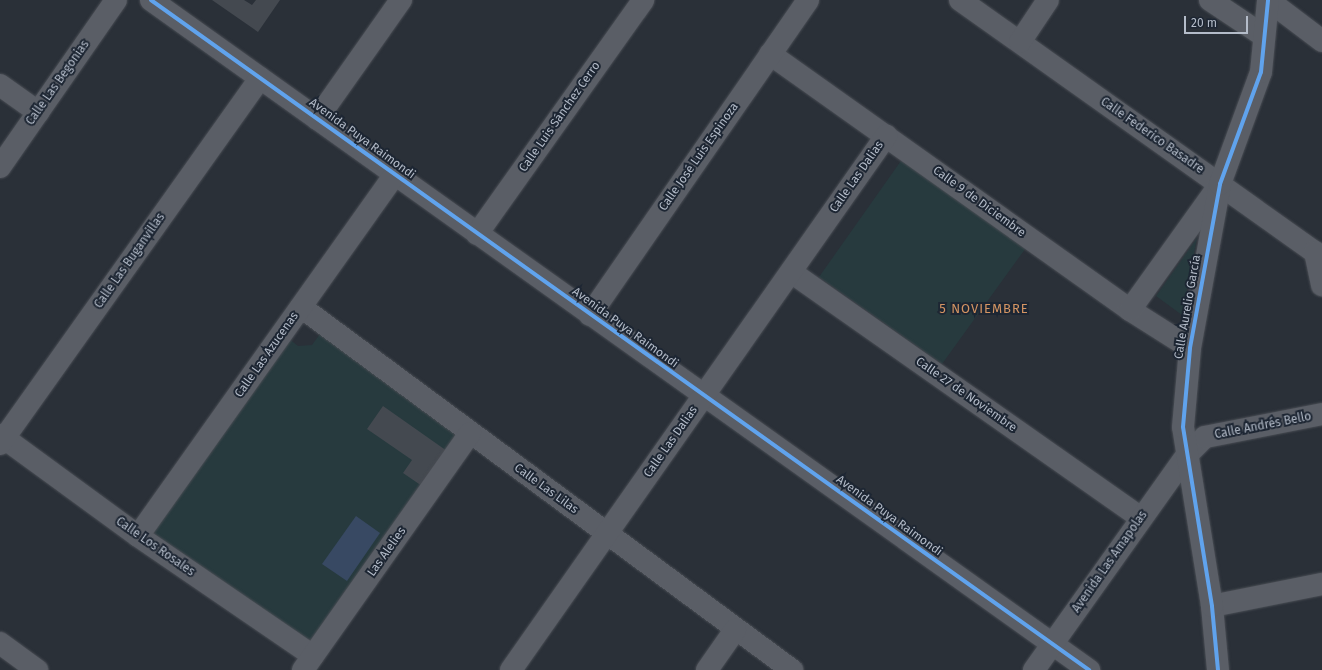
<!DOCTYPE html>
<meta charset="utf-8">
<style>
body{margin:0}
#map{position:relative;width:1322px;height:670px;overflow:hidden;background:#2a3038;font-family:"Fira Sans",sans-serif}
div>[style]{position:absolute}
[style*='--x']{left:calc(var(--x)*1px);top:calc(var(--y)*1px);width:calc(var(--w)*1px);rotate:calc(var(--a)*1deg)}
.green>*{inset:0;background:#273a3e}
.water>*{inset:0;background:#384963}
.building>*{inset:0;background:#444950}
.roads{filter:drop-shadow(0 0 1px #484c53) drop-shadow(0 0 1px #484c53)}
.minor>*{height:22px;margin:-11px;padding:0 11px;transform-origin:11px;border-radius:11px;background:#5a5e66}
.cycleway>*{height:4px;margin:-2px;padding:0 2px;transform-origin:2px;border-radius:2px;background:#60a3ed}
span{translate:-50% -50%;white-space:nowrap;text-align:center;line-height:1.15;-webkit-text-stroke:4px #1d2633;paint-order:stroke}
.street-label{font-size:12px;color:#b4bcc9}
.neighbourhood-label{font-size:13px;color:#d59563;letter-spacing:1px}
.scale{position:absolute;left:1184px;top:16px;width:64px;height:18px;box-sizing:border-box;border:2px solid #b4bcc9;border-top:0;padding-left:5px;font-size:12px;line-height:14px;white-space:nowrap;color:#b4bcc9;-webkit-text-stroke:3px #1d2633;paint-order:stroke}
</style>
<div id="map">
<div class="green">
<i style="clip-path:polygon(903px 158px,1028px 245px,942px 364px,819px 277px)"></i>
<i style="clip-path:polygon(1197px 238px,1182px 315px,1156px 296px)"></i>
<i style="clip-path:polygon(320px 334px,460px 434px,309px 644px,151px 532px,288px 338px,298px 346px,312px 345px)"></i>
</div>
<div class="water">
<i style="clip-path:polygon(356px 516px,380px 533px,347px 581px,322px 564px)"></i>
</div>
<div class="building">
<i style="clip-path:polygon(212px 0,244px 0,252px 5px,256px 0,280px 0,258px 32px)"></i>
<i style="clip-path:polygon(383px 406px,447px 451px,422px 486px,403px 473px,412px 460px,367px 429px)"></i>
</div>
<div class="roads">
<div class="minor">
<i style="--x:151;--y:0;--w:1153;--a:35.54"></i>
<i style="--x:960;--y:0;--w:435;--a:35.4"></i>
<i style="--x:1315;--y:252;--w:34;--a:78"></i>
<i style="--x:1210;--y:0;--w:65;--a:33.7"></i>
<i style="--x:1268;--y:0;--w:68;--a:37.2"></i>
<i style="--x:1020;--y:42;--w:50;--a:-56.3"></i>
<i style="--x:770;--y:54;--w:442;--a:35.4"></i>
<i style="--x:1130;--y:310;--w:71;--a:32.3"></i>
<i style="--x:0;--y:85;--w:47;--a:35.4"></i>
<i style="--x:317;--y:119;--w:146;--a:-54.8"></i>
<i style="--x:0;--y:167;--w:203;--a:-55.2"></i>
<i style="--x:477;--y:234;--w:287;--a:-54.6"></i>
<i style="--x:791;--y:272;--w:428;--a:35.1"></i>
<i style="--x:301;--y:307;--w:611;--a:36.48"></i>
<i style="--x:1130;--y:310;--w:148;--a:-54.4"></i>
<i style="--x:590;--y:315;--w:383;--a:-55.3"></i>
<i style="--x:0;--y:435;--w:171;--a:36.2"></i>
<i style="--x:138;--y:536;--w:212;--a:34.4"></i>
<i style="--x:0;--y:444;--w:449;--a:-54.6"></i>
<i style="--x:138;--y:536;--w:443;--a:-54.6"></i>
<i style="--x:1212;--y:606;--w:112;--a:-11.3"></i>
<i style="--x:0;--y:643;--w:46;--a:36.1"></i>
<i style="--x:303;--y:670;--w:290;--a:-54.8"></i>
<i style="--x:511;--y:670;--w:653;--a:-54.92"></i>
<i style="--x:707;--y:670;--w:49;--a:-55"></i>
<i style="--x:1034;--y:670;--w:264;--a:-54.6"></i>
<i style="--x:1187;--y:455;--w:25;--a:-45"></i>
<i style="--x:1205;--y:437;--w:119;--a:-11.1"></i>
<i style="--x:1218;--y:670;--w:64;--a:-95.4"></i>
<i style="--x:1212;--y:606;--w:181;--a:-99.2"></i>
<i style="--x:1183;--y:427;--w:79;--a:-84.9"></i>
<i style="--x:1190;--y:348;--w:167;--a:-79.6"></i>
<i style="--x:1220;--y:184;--w:119;--a:-69.9"></i>
<i style="--x:1261;--y:72;--w:72;--a:-84.4"></i>
</div>
</div>
<div class="cycleway">
<i style="--x:151;--y:0;--w:1153;--a:35.54"></i>
<i style="--x:1218;--y:670;--w:64;--a:-95.4"></i>
<i style="--x:1212;--y:606;--w:181;--a:-99.2"></i>
<i style="--x:1183;--y:427;--w:79;--a:-84.9"></i>
<i style="--x:1190;--y:348;--w:167;--a:-79.6"></i>
<i style="--x:1220;--y:184;--w:119;--a:-69.9"></i>
<i style="--x:1261;--y:72;--w:72;--a:-84.4"></i>
</div>
<div class="street-label">
<span style="left:58px;top:83px;rotate:-55deg">Calle Las Begonias</span>
<span style="left:560px;top:117px;rotate:-55deg">Calle Luis Sánchez Cerro</span>
<span style="left:1152px;top:136px;rotate:35deg">Calle Federico Basadre</span>
<span style="left:362px;top:139px;rotate:36deg">Avenida Puya Raimondi</span>
<span style="left:699px;top:157px;rotate:-55deg">Calle José Luis Espinoza</span>
<span style="left:857px;top:177px;rotate:-55deg">Calle Las Dalias</span>
<span style="left:979px;top:202px;rotate:36deg">Calle 9 de Diciembre</span>
<span style="left:130px;top:261px;rotate:-55deg">Calle Las Buganvillas</span>
<span style="left:1188px;top:307px;rotate:-80deg">Calle Aurelio García</span>
<span style="left:625px;top:328px;rotate:36deg">Avenida Puya Raimondi</span>
<span style="left:267px;top:355px;rotate:-55deg">Calle Las Azucenas</span>
<span style="left:966px;top:395px;rotate:35deg">Calle 27 de Noviembre</span>
<span style="left:1263px;top:426px;rotate:-11deg">Calle Andrés Bello</span>
<span style="left:671px;top:442px;rotate:-55deg">Calle Las Dalias</span>
<span style="left:546px;top:489px;rotate:36deg">Calle Las Lilas</span>
<span style="left:889px;top:516px;rotate:36deg">Avenida Puya Raimondi</span>
<span style="left:155px;top:547px;rotate:35deg">Calle Los Rosales</span>
<span style="left:387px;top:552px;rotate:-55deg">Las Alelies</span>
<span style="left:1110px;top:562px;rotate:-55deg">Avenida Las Amapolas</span>
</div>
<div class="neighbourhood-label">
<span style="left:984px;top:309px">5 NOVIEMBRE</span>
</div>
<div class="scale">20 m</div>
</div>
